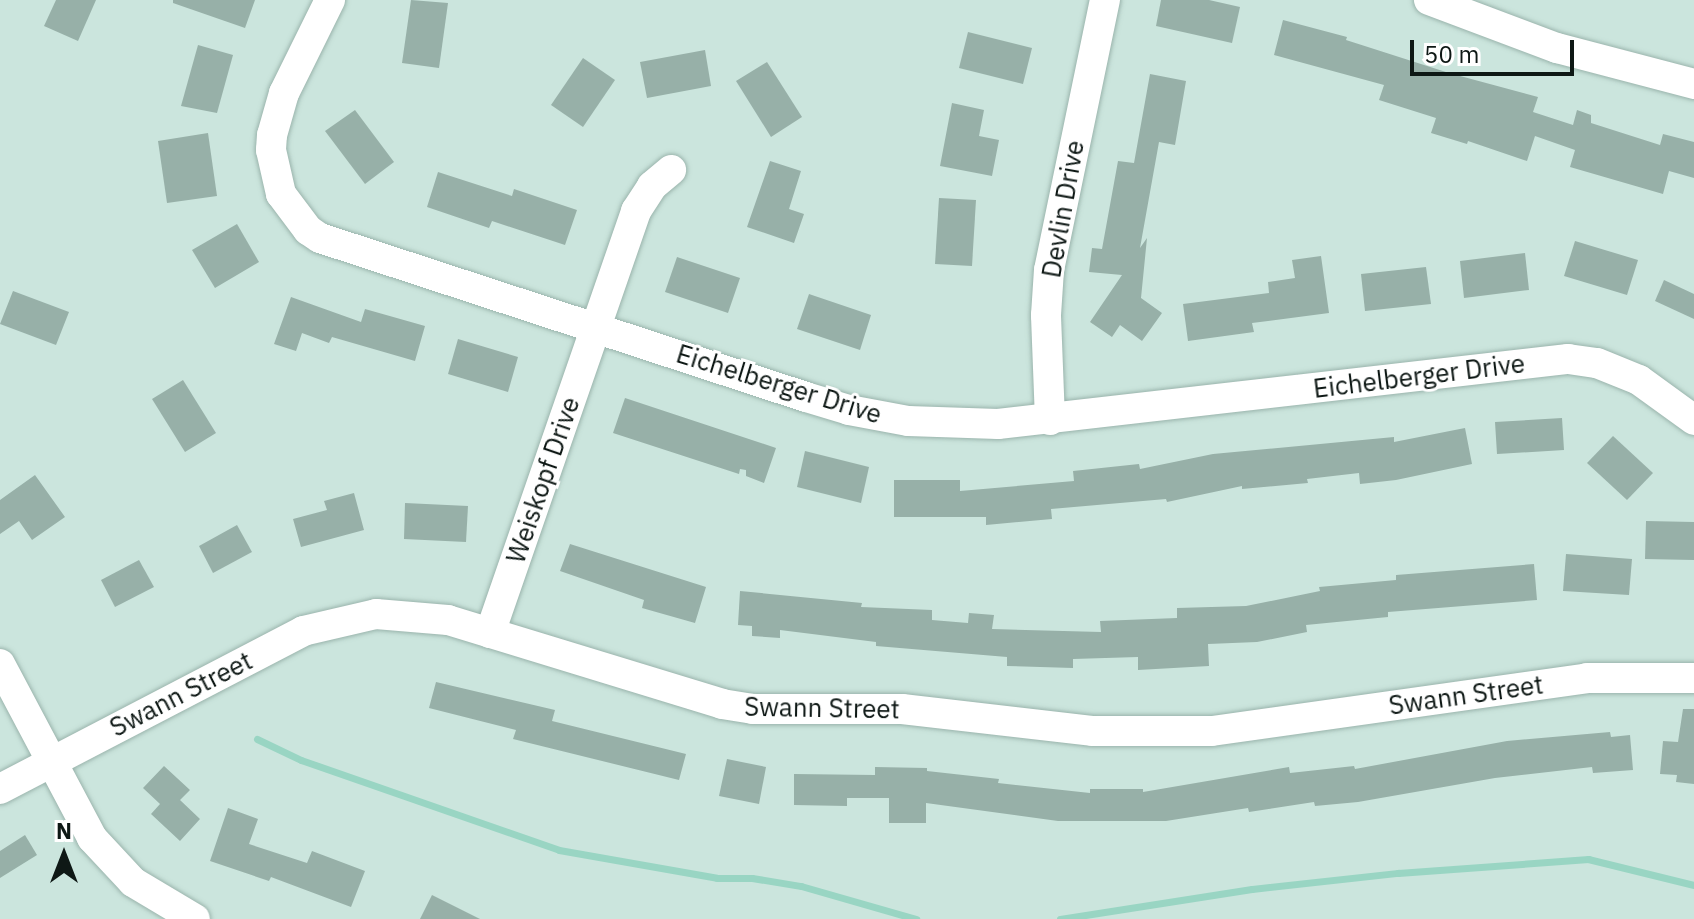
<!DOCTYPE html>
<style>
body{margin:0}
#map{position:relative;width:1694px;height:919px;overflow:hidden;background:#cbe5dd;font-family:"IBM Plex Sans",sans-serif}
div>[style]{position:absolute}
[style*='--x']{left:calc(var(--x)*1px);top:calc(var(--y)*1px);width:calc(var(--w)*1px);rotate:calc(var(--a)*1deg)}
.stream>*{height:7px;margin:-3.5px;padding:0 3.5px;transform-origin:3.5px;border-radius:3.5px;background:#99d5c3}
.building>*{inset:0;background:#97b0a8}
.roads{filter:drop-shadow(0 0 2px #9ab4ac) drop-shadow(0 0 2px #9ab4ac)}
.minor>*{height:30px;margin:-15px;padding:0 15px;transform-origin:15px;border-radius:15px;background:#fff}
span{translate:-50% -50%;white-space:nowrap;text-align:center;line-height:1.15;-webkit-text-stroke:6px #fff;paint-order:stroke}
.street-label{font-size:26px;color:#0e1815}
.north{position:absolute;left:24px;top:815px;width:80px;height:80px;-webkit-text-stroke:6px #fff;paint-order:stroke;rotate:0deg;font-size:22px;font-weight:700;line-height:32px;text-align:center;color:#0e1815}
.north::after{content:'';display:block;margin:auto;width:28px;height:36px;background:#0e1815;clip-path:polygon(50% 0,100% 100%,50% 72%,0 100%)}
.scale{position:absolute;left:1410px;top:40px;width:164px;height:36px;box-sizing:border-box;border:4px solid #0e1815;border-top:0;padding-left:10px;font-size:24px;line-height:28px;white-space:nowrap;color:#0e1815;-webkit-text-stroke:6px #fff;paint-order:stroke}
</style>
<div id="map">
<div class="stream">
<i style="--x:257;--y:739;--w:49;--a:25.5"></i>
<i style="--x:301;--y:760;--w:273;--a:19.2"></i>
<i style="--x:559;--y:850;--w:160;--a:10"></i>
<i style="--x:717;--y:878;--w:35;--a:0"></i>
<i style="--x:752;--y:878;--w:50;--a:9.3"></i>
<i style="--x:801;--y:886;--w:120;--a:16"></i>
<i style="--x:1060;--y:919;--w:194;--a:-8.9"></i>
<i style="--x:1252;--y:889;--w:147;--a:-6.3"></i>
<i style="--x:1398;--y:873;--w:191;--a:-4.2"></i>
<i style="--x:1588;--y:859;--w:109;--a:13.8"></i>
</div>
<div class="building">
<i style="clip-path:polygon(56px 0,96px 0,78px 41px,44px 26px)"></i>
<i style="clip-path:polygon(173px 0,255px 0,245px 28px,173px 3px)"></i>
<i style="clip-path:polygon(411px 0,448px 3px,439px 68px,402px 63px)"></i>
<i style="clip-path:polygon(1161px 0,1209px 0,1240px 7px,1232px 43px,1156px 26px)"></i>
<i style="clip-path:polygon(1283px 20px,1347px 37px,1346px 40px,1449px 73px,1538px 97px,1533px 112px,1573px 125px,1577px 110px,1591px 115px,1591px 123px,1660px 145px,1663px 134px,1694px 142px,1694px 178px,1669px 171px,1663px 194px,1570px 167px,1575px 150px,1535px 136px,1527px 161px,1468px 141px,1467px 144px,1431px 133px,1436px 118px,1379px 100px,1384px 85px,1274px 55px)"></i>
<i style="clip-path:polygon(968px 32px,1032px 48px,1023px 84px,959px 68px)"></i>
<i style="clip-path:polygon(198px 45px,233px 55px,217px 113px,181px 106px)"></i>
<i style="clip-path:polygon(705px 50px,711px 86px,647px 98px,640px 62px)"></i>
<i style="clip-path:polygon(583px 58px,615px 80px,583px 127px,551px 105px)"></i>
<i style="clip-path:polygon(767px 62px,802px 117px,771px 137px,736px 81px)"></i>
<i style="clip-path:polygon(1150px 74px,1186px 81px,1175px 145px,1159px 142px,1140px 248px,1147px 238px,1141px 298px,1162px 313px,1142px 341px,1120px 325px,1112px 337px,1090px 322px,1122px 275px,1089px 272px,1092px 248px,1102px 249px,1118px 161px,1134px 163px)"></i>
<i style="clip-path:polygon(952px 103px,984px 110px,979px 136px,999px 140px,992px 176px,940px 166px)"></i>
<i style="clip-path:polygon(355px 110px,394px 162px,365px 184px,325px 131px)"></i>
<i style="clip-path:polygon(208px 133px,217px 196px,167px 203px,158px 141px)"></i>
<i style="clip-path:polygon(770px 161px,801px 171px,789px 209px,804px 214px,794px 243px,747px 227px)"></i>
<i style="clip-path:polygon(438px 172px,512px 196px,514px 189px,577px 210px,565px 245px,492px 221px,489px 228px,427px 207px)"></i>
<i style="clip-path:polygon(939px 198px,976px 200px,972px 266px,935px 264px)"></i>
<i style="clip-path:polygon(237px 224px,259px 262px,215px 288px,192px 250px)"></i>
<i style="clip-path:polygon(1575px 241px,1638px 260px,1627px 295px,1564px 276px)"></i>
<i style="clip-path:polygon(1525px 253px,1529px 290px,1464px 298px,1460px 261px)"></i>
<i style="clip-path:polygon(1321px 256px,1329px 313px,1252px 323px,1254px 332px,1188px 341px,1183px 304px,1269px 293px,1268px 282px,1295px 278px,1292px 260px)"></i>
<i style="clip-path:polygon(677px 257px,740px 278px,728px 313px,665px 292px)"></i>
<i style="clip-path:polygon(1426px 267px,1431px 304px,1365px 311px,1361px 274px)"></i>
<i style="clip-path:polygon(1664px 280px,1694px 294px,1694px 319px,1655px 301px)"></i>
<i style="clip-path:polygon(13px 291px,69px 312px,56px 345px,0 324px)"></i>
<i style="clip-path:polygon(809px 294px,871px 315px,860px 350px,797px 329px)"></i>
<i style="clip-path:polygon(291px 297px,361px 322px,365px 309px,425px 326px,415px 361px,332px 337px,329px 343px,302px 333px,296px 351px,274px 344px)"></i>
<i style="clip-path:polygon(458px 339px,518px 357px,508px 392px,448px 374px)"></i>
<i style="clip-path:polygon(183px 380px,216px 433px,185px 452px,152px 399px)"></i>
<i style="clip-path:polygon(625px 398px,776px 448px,764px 483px,746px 476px,746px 470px,740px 469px,739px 474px,613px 433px)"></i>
<i style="clip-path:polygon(1562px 418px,1564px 450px,1497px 454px,1495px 422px)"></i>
<i style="clip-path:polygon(1465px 428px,1472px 464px,1396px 480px,1360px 484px,1359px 473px,1307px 479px,1308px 483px,1242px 489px,1242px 486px,1167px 502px,1166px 499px,1051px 509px,1052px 519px,986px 525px,986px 517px,894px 517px,894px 480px,960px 480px,960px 491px,1074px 481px,1073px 471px,1139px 464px,1140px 469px,1213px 454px,1394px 437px,1394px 442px)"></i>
<i style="clip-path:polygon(1613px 436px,1653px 473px,1627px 500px,1587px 463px)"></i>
<i style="clip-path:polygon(805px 451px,869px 467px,861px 503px,797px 487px)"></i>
<i style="clip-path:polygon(35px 475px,65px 517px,32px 540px,19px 521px,0 534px,0 500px)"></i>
<i style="clip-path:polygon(354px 493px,364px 530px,301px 547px,293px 519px,327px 510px,324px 501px)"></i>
<i style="clip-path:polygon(405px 503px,468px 506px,466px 542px,404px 539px)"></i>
<i style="clip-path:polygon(1646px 521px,1694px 522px,1694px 560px,1645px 559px)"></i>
<i style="clip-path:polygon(237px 525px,252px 552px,213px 573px,199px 546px)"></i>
<i style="clip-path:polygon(570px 544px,706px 587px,695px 623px,642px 608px,644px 600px,560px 571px)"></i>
<i style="clip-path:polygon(1566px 554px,1632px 559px,1629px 595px,1563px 591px)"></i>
<i style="clip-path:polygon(139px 560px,154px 587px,115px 607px,101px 580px)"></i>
<i style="clip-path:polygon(1534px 564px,1537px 600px,1388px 612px,1388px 617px,1306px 625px,1307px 632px,1257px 642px,1208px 644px,1209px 666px,1138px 670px,1138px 657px,1073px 659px,1073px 668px,1007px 666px,1007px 657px,876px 646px,876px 642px,780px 630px,780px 638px,752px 636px,752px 626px,738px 625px,740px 591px,862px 603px,861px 607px,932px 610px,932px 620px,968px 623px,969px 613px,994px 615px,992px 629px,1101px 632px,1100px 621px,1177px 618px,1177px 608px,1246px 606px,1320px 591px,1319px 587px,1396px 580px,1396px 575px)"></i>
<i style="clip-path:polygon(436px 682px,555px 710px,552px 721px,686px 754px,679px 780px,513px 739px,516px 730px,429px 708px)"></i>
<i style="clip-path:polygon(1683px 709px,1694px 709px,1694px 784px,1676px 782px,1677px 775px,1660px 774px,1663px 741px,1678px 742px)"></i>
<i style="clip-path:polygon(1610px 732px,1611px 737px,1630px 735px,1633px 770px,1593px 773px,1592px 767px,1495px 778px,1358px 802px,1315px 806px,1314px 802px,1249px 812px,1248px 808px,1166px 821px,1058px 821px,926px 803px,926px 823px,889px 823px,889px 798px,847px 798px,847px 806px,794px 805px,794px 774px,875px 775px,875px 767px,927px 768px,927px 771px,999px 779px,998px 783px,1090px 793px,1090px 789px,1143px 789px,1143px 792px,1289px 767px,1290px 773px,1354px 766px,1355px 769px,1507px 741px)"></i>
<i style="clip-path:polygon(727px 759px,766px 767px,759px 804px,719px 796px)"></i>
<i style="clip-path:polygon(164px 766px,190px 790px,180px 800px,200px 819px,180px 841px,151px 814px,160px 804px,143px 788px)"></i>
<i style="clip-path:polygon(228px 808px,258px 819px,249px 844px,307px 863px,312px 851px,365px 871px,351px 907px,271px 877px,269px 881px,210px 861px)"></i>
<i style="clip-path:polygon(25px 835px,37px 855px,0 878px,0 851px)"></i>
<i style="clip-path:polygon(432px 895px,480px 919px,420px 919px)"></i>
</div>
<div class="roads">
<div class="minor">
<i style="--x:330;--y:0;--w:104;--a:116.3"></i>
<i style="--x:284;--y:93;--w:44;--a:105.9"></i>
<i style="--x:272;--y:135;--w:15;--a:94"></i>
<i style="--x:271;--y:150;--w:45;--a:77.2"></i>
<i style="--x:281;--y:194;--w:45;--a:53.1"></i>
<i style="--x:308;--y:230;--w:14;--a:34"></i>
<i style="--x:320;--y:238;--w:511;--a:18.12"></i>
<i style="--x:806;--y:397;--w:45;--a:16.8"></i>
<i style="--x:849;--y:410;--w:60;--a:10.6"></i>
<i style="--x:908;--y:421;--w:90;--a:1.9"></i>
<i style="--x:998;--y:424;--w:574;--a:-6.51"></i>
<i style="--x:1568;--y:359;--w:29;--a:8"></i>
<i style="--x:1597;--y:363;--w:45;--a:22"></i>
<i style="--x:1639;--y:380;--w:68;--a:36"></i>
<i style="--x:1429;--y:0;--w:137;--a:20.6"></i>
<i style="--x:1557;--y:48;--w:142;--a:14.7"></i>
<i style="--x:1050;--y:420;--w:105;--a:-92.2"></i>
<i style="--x:1046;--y:315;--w:45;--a:-86.2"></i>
<i style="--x:1049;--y:270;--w:276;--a:-78.3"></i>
<i style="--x:490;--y:633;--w:447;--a:-70.9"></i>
<i style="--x:636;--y:211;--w:30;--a:-57"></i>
<i style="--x:652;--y:186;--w:25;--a:-40"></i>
<i style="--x:0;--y:664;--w:197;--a:62.1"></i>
<i style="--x:92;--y:838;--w:60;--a:47"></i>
<i style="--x:133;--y:882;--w:72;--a:30.8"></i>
<i style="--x:0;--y:789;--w:342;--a:-27.5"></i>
<i style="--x:303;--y:631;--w:75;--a:-13.1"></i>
<i style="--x:376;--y:614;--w:72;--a:4.8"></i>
<i style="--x:448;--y:620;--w:287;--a:17"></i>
<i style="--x:722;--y:704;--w:30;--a:9"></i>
<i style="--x:752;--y:709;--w:150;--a:0"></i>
<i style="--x:902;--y:709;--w:191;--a:6.6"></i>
<i style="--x:1092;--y:731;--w:120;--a:0"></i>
<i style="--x:1212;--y:731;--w:379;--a:-8"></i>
<i style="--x:1587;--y:678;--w:107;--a:0"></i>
</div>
</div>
<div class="street-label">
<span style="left:1063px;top:209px;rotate:-80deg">Devlin Drive</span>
<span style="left:1419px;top:376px;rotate:-7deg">Eichelberger Drive</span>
<span style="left:779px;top:384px;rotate:17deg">Eichelberger Drive</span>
<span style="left:543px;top:480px;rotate:-71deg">Weiskopf Drive</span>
<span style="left:181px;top:694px;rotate:-27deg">Swann Street</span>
<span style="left:1466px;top:695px;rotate:-8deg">Swann Street</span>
<span style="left:822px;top:708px;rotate:1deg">Swann Street</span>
</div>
<div class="north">N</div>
<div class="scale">50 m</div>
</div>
